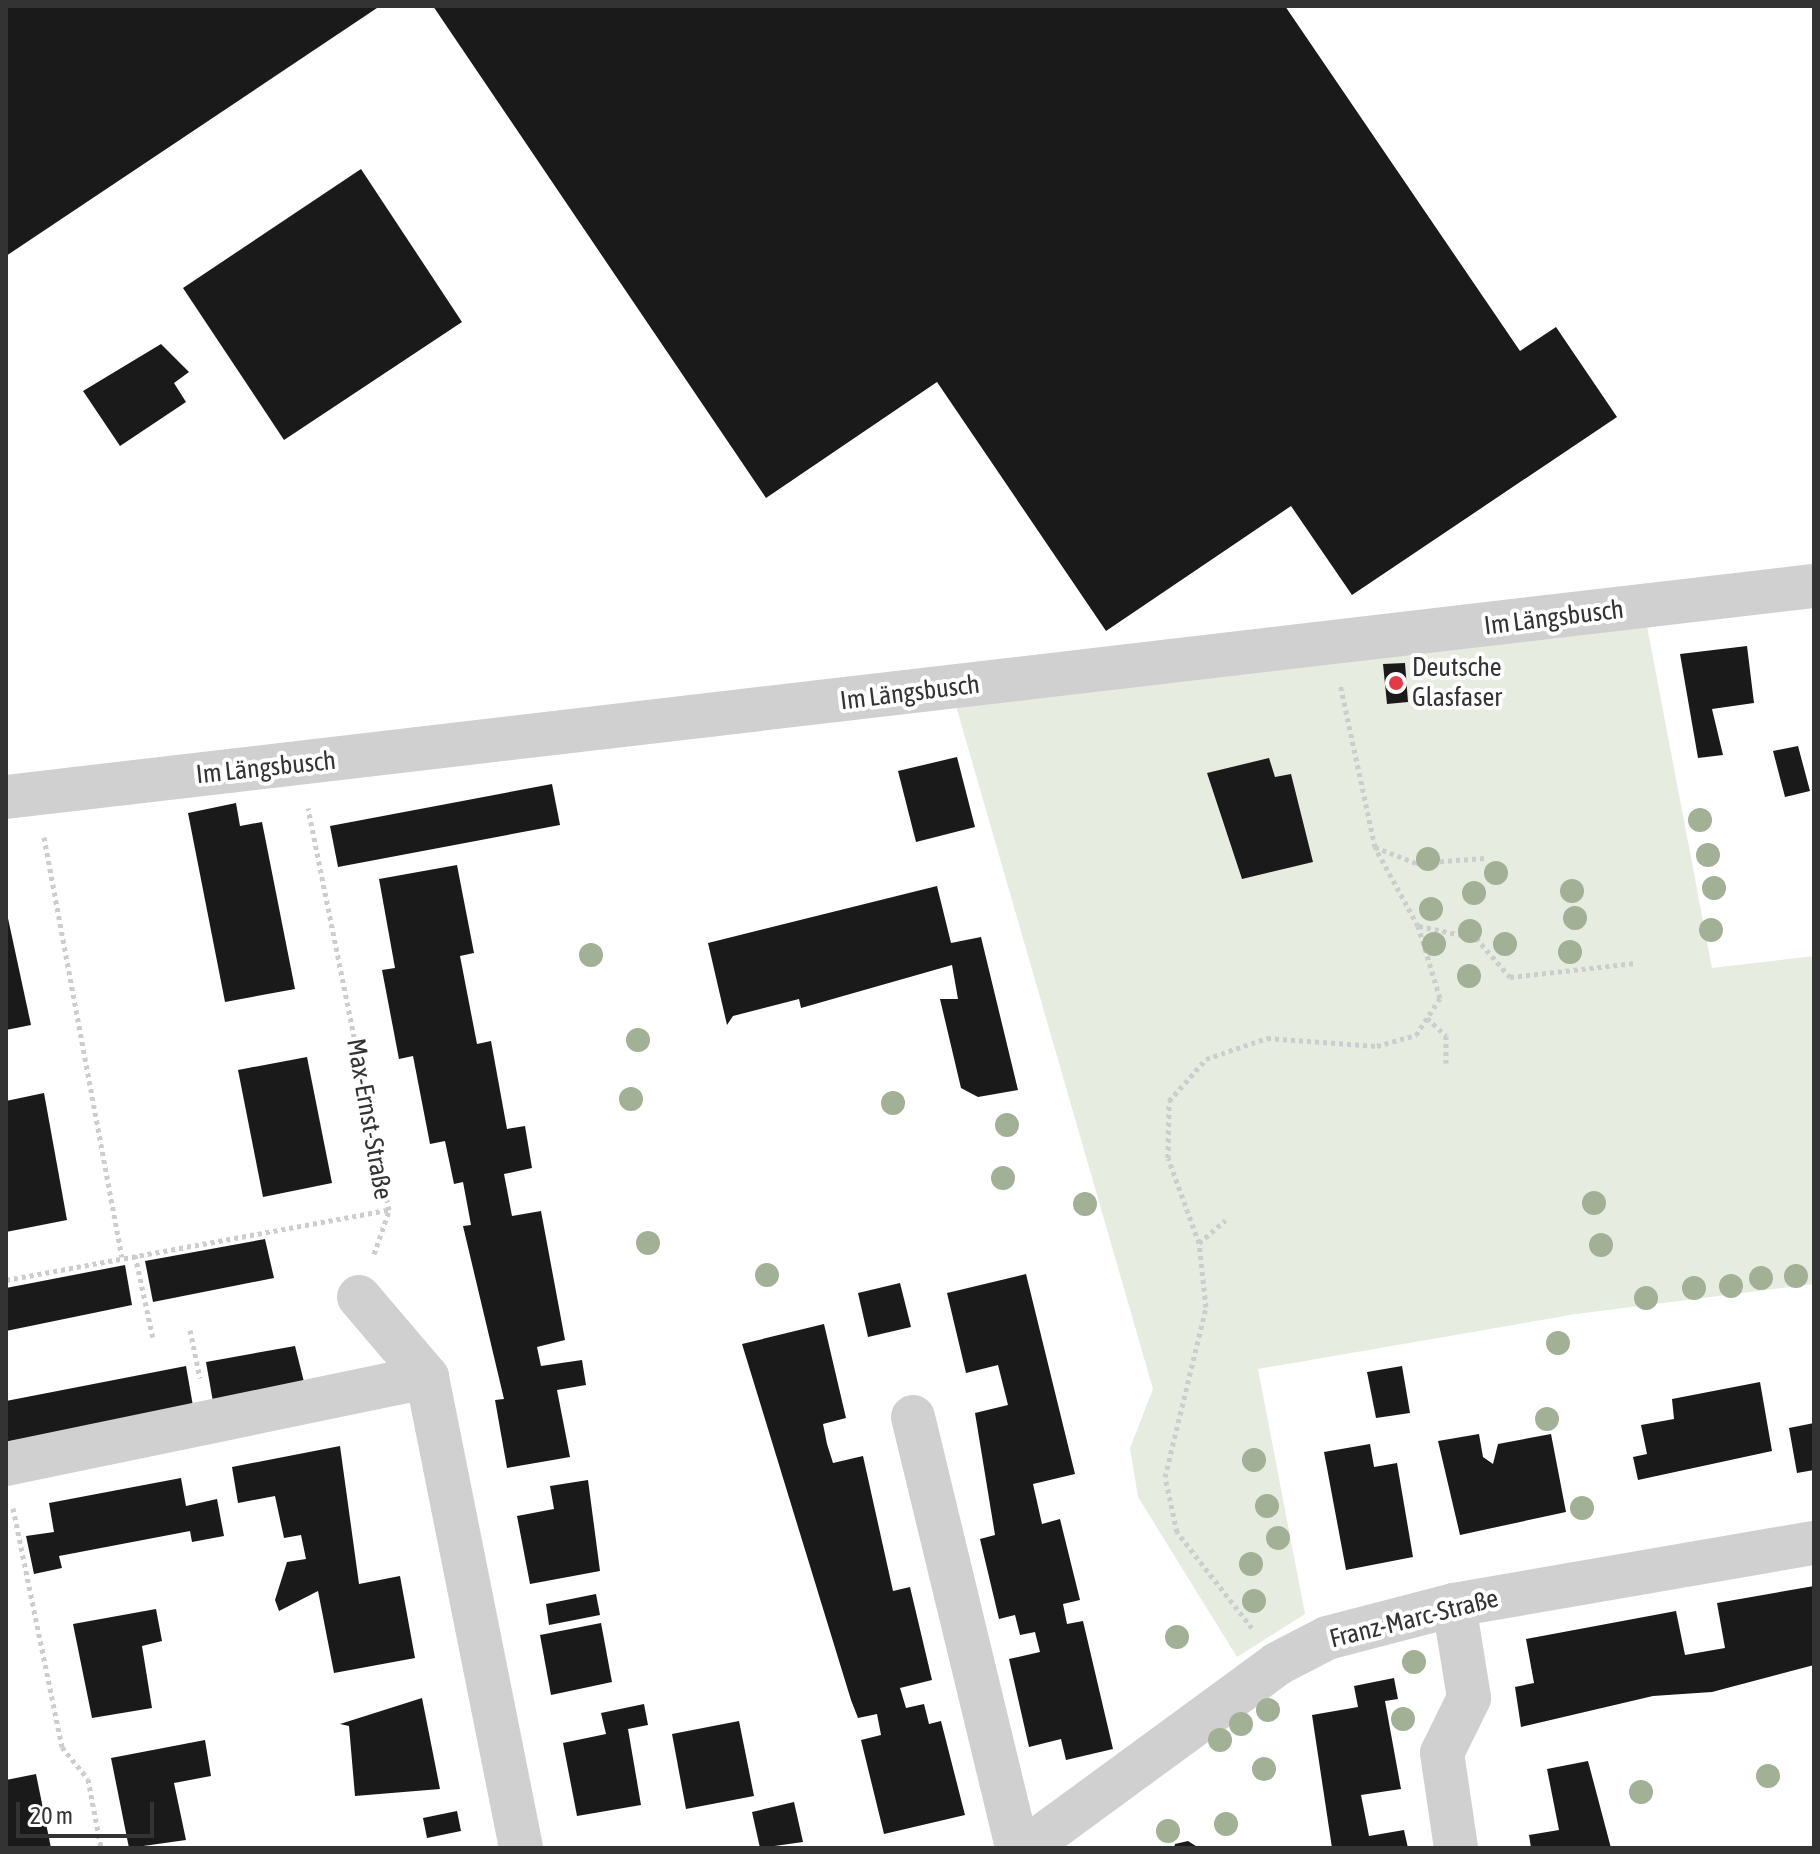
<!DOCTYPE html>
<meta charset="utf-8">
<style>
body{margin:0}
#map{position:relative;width:1820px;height:1854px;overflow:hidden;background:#fff;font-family:"Asap Condensed",sans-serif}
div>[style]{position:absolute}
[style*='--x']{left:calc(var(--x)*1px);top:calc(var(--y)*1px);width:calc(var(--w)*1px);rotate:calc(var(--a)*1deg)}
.green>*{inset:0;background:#e6ecdf}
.building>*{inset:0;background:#1a1a1a}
.path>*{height:5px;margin-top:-2.5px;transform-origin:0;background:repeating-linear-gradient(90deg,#cdcdcd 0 4px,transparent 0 8px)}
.minor>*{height:44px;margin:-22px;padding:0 22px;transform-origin:22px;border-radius:22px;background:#d0d0d0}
.trees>*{width:24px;height:24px;margin:-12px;border-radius:50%;background:#a2b095}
.dots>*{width:22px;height:22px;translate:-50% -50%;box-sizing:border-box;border:4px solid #fff;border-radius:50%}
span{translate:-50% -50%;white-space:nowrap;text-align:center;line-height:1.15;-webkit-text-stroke:8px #fff;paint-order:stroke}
.street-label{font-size:26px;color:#333}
.poi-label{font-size:26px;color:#333}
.left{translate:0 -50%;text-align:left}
.frame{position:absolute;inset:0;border:8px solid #333;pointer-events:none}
.scale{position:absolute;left:16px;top:1802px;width:138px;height:36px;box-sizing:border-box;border:4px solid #333;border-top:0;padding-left:10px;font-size:24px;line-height:28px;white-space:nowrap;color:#333;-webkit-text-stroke:6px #fff;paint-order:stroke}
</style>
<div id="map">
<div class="green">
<i style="clip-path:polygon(1646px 621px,1712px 968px,1814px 956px,1814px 1284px,1576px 1314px,1258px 1369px,1305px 1614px,1237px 1657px,1138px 1497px,1130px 1448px,1153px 1389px,956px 706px)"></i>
</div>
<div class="building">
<i style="clip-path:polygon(6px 6px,380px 6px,6px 256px)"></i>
<i style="clip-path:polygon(433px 6px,1285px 6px,1520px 351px,1556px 327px,1617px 417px,1352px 595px,1291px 506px,1106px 631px,937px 382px,766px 498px)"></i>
<i style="clip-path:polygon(361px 169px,462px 322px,284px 440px,183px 288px)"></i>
<i style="clip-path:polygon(161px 344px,189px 372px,174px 383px,186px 402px,120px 446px,83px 391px)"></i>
<i style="clip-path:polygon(1747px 646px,1754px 703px,1712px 709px,1723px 755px,1698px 758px,1680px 654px)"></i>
<i style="clip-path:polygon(1405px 663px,1408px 702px,1387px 704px,1383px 664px)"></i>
<i style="clip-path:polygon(1798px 746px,1810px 791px,1785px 797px,1773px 751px)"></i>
<i style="clip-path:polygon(957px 757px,975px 827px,916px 842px,898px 771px)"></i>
<i style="clip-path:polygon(1269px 758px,1275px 777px,1291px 774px,1313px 862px,1242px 879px,1207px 773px)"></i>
<i style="clip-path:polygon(552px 784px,560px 825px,338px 867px,330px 826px)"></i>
<i style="clip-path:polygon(236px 803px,240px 826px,262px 822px,295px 989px,225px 1002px,188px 813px)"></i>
<i style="clip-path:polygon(457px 865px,474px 953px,460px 956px,477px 1044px,491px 1041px,507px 1129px,525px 1126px,532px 1168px,504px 1174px,512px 1216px,541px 1211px,565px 1340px,537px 1347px,541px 1366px,582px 1360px,586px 1385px,557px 1390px,570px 1457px,507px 1468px,495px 1400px,504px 1399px,463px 1226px,471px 1225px,463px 1182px,454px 1184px,445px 1141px,430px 1144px,413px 1056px,399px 1059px,382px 970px,395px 968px,379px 879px)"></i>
<i style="clip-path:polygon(937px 886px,951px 943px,981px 937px,1018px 1090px,978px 1097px,961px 1088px,940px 999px,958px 999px,952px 965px,801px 1008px,799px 999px,733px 1016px,727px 1025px,708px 943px)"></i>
<i style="clip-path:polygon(6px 909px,31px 1025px,6px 1030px)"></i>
<i style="clip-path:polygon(307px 1057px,332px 1183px,263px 1197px,238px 1070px)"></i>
<i style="clip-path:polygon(44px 1093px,67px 1220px,6px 1232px,6px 1101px)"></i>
<i style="clip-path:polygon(265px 1239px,274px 1278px,153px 1302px,145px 1261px)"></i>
<i style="clip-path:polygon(125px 1265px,132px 1305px,6px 1331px,6px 1288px)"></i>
<i style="clip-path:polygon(1026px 1274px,1075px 1474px,1033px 1484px,1042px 1524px,1060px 1519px,1080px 1600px,1063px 1604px,1067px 1624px,1083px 1621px,1113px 1749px,1066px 1760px,1061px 1739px,1029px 1747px,1009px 1659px,1040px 1652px,1035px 1632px,1020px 1635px,1015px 1615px,999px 1619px,980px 1539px,995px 1535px,975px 1413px,1008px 1405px,998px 1365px,966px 1373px,947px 1293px)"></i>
<i style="clip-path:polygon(900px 1283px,911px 1327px,868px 1337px,858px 1293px)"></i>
<i style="clip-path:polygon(824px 1324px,846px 1418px,823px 1424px,827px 1444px,833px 1463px,863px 1456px,893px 1591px,910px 1587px,932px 1680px,900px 1688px,906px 1708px,924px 1704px,929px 1724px,941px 1721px,965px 1815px,884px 1834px,861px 1740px,881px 1735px,877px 1714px,858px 1718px,851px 1700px,742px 1344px)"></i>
<i style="clip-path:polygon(295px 1346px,304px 1382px,213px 1402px,206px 1362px)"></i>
<i style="clip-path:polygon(186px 1366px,193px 1406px,6px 1442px,6px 1401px)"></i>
<i style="clip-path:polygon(1402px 1366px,1410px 1413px,1376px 1418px,1367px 1372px)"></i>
<i style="clip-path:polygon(1760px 1382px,1772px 1451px,1638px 1480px,1633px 1457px,1647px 1454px,1641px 1425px,1674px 1419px,1672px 1399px)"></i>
<i style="clip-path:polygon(1814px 1423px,1814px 1470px,1797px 1473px,1789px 1428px)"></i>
<i style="clip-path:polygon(1479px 1434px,1483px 1457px,1493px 1464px,1498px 1444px,1551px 1434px,1566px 1512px,1460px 1535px,1438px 1441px)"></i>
<i style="clip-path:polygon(1370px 1444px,1374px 1467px,1397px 1463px,1413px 1557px,1346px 1570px,1324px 1452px)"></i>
<i style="clip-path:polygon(340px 1446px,359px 1584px,400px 1576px,415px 1658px,334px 1673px,318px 1591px,279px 1611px,275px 1600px,287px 1562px,306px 1559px,301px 1535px,284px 1538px,275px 1496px,238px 1503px,232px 1467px)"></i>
<i style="clip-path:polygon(181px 1478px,186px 1506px,217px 1499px,224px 1536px,192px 1542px,190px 1531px,59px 1556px,62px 1568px,34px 1574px,26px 1536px,54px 1532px,49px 1503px)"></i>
<i style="clip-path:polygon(588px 1480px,600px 1571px,530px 1584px,517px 1516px,554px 1509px,550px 1486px)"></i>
<i style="clip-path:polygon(1814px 1586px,1814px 1665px,1712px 1692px,1653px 1696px,1521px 1727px,1515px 1687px,1534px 1683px,1526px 1639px,1676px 1611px,1685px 1655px,1725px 1648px,1717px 1603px)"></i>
<i style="clip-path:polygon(596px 1594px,600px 1615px,549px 1625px,546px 1604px)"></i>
<i style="clip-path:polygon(156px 1609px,162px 1641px,142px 1646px,152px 1708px,92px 1718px,73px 1624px)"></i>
<i style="clip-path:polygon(601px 1623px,612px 1682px,551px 1695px,540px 1635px)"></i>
<i style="clip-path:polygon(1394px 1678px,1398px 1699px,1385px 1701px,1401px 1789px,1361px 1795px,1369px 1836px,1404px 1830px,1408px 1848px,1332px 1848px,1312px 1715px,1358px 1707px,1354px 1686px)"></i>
<i style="clip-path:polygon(422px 1698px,440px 1789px,355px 1796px,349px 1726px,340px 1724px)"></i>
<i style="clip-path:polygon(644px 1704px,648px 1725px,628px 1729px,641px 1805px,577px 1816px,563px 1743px,606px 1734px,601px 1713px)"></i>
<i style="clip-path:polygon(739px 1721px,754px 1796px,686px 1809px,672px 1734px)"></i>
<i style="clip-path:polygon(205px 1740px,211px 1776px,174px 1783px,186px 1840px,129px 1848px,111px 1758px)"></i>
<i style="clip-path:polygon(1588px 1761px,1611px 1848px,1531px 1848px,1529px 1835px,1559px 1830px,1547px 1769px)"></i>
<i style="clip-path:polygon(36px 1774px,51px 1848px,6px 1848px,6px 1780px)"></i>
<i style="clip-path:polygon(794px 1802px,803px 1842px,760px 1848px,752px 1812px)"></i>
<i style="clip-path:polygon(457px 1811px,461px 1831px,427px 1838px,423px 1818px)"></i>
<i style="clip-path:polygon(1188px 1841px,1199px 1848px,1174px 1848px,1175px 1844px)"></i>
</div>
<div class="path">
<i style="--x:44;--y:837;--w:427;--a:79.5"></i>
<i style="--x:1375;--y:847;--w:44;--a:21.3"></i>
<i style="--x:1416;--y:863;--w:69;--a:-4.1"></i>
<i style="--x:1419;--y:926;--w:58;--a:11.9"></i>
<i style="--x:1476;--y:938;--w:52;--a:48.9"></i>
<i style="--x:1510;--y:977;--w:126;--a:-6.4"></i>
<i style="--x:1427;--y:1018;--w:26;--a:43"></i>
<i style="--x:1446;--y:1036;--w:27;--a:90"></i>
<i style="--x:1199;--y:1243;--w:35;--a:-41"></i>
<i style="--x:374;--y:1254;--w:46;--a:-70.8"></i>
<i style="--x:135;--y:1255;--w:85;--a:77.8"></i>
<i style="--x:6;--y:1280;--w:389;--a:-10.4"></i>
<i style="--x:389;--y:1210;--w:410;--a:-101.4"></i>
<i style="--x:190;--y:1330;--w:49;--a:78.2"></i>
<i style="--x:13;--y:1508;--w:244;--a:78.4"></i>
<i style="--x:62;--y:1747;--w:41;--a:50.9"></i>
<i style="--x:88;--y:1779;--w:70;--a:79.3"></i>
<i style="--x:1252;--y:1628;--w:122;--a:-128"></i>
<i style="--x:1177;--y:1532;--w:56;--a:-102.3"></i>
<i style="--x:1165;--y:1477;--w:175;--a:-76.4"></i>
<i style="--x:1206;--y:1307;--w:64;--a:-96.2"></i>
<i style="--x:1199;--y:1243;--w:90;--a:-110"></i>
<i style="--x:1168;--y:1158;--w:57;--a:-89"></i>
<i style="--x:1169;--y:1101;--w:56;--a:-48.6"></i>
<i style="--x:1206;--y:1059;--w:65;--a:-19"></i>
<i style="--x:1267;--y:1038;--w:110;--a:4.2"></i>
<i style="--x:1377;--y:1046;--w:41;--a:-15.8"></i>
<i style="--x:1416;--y:1035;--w:44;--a:-57"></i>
<i style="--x:1440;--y:998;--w:75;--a:-107"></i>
<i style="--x:1418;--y:926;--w:90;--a:-118.6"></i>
<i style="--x:1375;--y:847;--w:167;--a:-102.1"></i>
</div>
<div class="minor">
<i style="--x:6;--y:797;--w:1820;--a:-6.66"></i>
<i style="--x:359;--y:1297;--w:105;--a:49.6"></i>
<i style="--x:427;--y:1377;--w:480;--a:78.7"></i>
<i style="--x:913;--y:1417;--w:443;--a:76.4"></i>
<i style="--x:6;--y:1464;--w:430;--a:-11.7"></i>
<i style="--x:1454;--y:1605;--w:94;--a:80.8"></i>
<i style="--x:1469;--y:1698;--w:61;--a:116.1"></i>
<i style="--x:1442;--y:1753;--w:96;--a:81.6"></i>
<i style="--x:1026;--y:1848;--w:311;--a:-36.2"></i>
<i style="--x:1277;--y:1664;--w:56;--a:-27.5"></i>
<i style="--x:1327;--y:1638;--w:131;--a:-14.6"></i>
<i style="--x:1454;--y:1605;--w:365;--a:-9.8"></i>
</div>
<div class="trees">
<i style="left:1700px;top:820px"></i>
<i style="left:1708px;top:855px"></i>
<i style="left:1428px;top:859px"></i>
<i style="left:1496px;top:873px"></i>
<i style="left:1714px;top:888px"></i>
<i style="left:1572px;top:891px"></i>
<i style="left:1474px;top:893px"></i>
<i style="left:1431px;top:909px"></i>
<i style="left:1575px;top:918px"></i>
<i style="left:1711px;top:930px"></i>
<i style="left:1470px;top:931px"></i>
<i style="left:1434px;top:944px"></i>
<i style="left:1505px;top:944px"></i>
<i style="left:1570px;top:952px"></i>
<i style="left:591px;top:955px"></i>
<i style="left:1469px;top:976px"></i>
<i style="left:638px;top:1040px"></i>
<i style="left:631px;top:1099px"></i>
<i style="left:893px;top:1103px"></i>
<i style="left:1007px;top:1125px"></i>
<i style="left:1003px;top:1178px"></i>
<i style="left:1594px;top:1203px"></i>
<i style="left:1085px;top:1204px"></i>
<i style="left:648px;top:1243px"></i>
<i style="left:1601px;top:1245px"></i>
<i style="left:767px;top:1275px"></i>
<i style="left:1796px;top:1276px"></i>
<i style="left:1761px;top:1278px"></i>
<i style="left:1731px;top:1286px"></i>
<i style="left:1694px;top:1288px"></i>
<i style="left:1646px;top:1298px"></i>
<i style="left:1558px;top:1343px"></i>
<i style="left:1547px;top:1419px"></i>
<i style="left:1254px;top:1460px"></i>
<i style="left:1267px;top:1506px"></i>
<i style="left:1582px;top:1508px"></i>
<i style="left:1278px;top:1538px"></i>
<i style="left:1251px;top:1564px"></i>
<i style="left:1254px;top:1601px"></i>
<i style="left:1177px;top:1637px"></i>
<i style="left:1414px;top:1662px"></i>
<i style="left:1268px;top:1710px"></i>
<i style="left:1403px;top:1719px"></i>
<i style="left:1241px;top:1724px"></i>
<i style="left:1220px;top:1740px"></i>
<i style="left:1264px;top:1769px"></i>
<i style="left:1768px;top:1776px"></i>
<i style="left:1641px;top:1792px"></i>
<i style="left:1226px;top:1824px"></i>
<i style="left:1168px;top:1831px"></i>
</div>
<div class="dots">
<i style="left:1396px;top:683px;background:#e63946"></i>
</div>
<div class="street-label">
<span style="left:1554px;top:618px;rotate:-7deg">Im Längsbusch</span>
<span style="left:910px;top:693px;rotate:-7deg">Im Längsbusch</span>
<span style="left:266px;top:768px;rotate:-6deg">Im Längsbusch</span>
<span style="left:369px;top:1119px;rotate:80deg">Max-Ernst-Straße</span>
<span style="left:1414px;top:1619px;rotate:-14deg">Franz-Marc-Straße</span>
</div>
<div class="poi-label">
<span class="left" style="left:1412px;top:683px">Deutsche<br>Glasfaser</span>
</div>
<div class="frame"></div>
<div class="scale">20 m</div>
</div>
